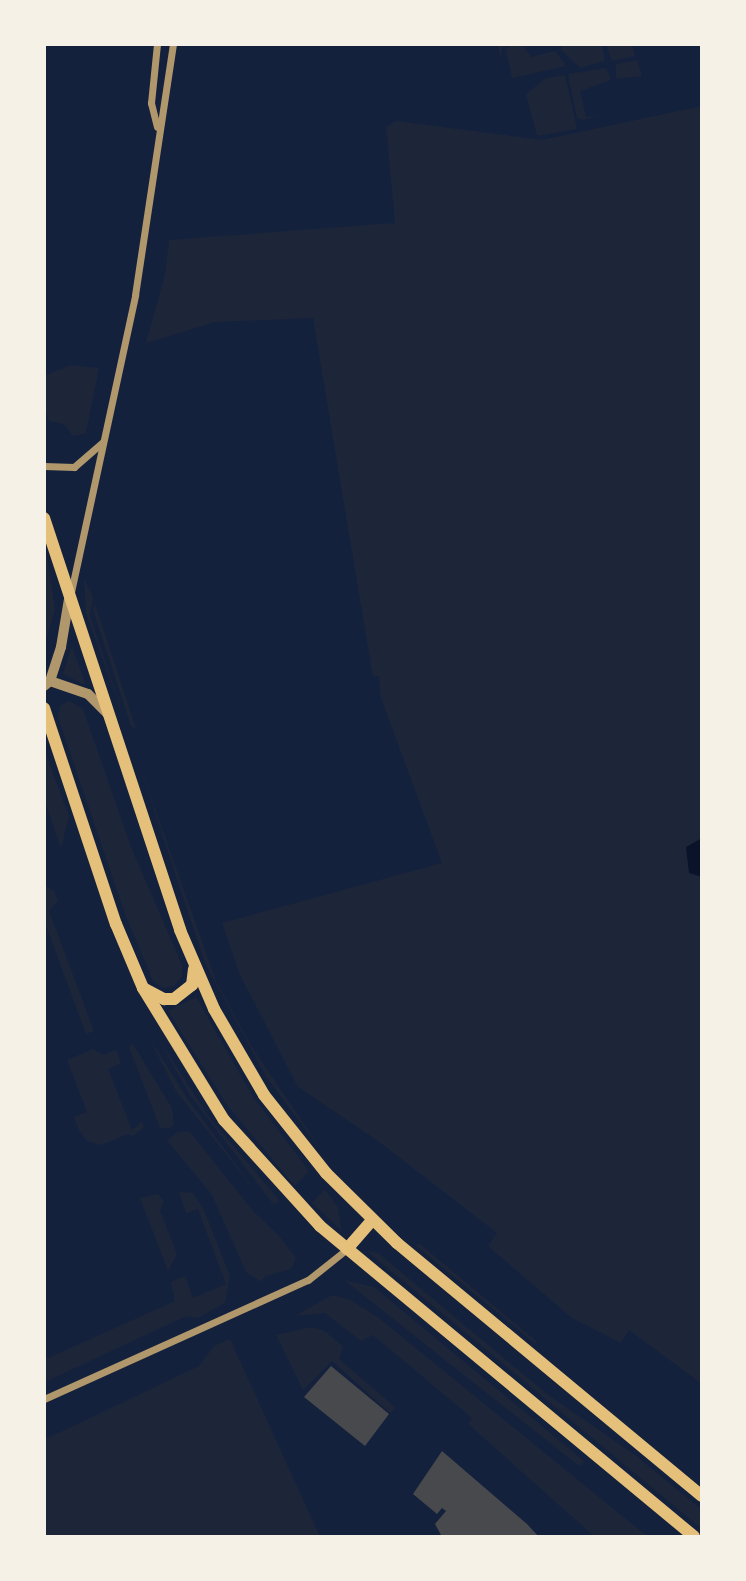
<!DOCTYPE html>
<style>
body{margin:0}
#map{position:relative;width:746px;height:1581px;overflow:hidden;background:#14213d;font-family:"Fira Sans",sans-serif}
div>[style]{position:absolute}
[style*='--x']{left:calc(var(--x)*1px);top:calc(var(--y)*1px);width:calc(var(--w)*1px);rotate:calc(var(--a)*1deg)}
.green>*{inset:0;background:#1d2539}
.water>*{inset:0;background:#0b132b}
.building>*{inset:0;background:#48494c}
.minor>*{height:7px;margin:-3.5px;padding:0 3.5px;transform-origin:3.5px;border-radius:3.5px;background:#b1986c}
.tertiary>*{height:10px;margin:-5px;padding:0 5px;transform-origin:5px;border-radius:5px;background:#b1986c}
.secondary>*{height:12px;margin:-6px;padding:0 6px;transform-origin:6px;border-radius:6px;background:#e5c07b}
.primary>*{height:12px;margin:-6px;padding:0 6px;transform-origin:6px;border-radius:6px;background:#e5c07b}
span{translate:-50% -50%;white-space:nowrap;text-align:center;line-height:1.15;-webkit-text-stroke:7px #f6f1e7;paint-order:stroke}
.frame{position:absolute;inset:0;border:46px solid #f6f1e7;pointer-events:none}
</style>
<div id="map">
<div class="green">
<i style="clip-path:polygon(498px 44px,522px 44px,531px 57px,555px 51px,566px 66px,512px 78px,506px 50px,510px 46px,502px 47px,501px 58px)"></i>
<i style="clip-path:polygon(563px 44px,602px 44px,605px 61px,580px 68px,561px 50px)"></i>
<i style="clip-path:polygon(606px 44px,632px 44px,635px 56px,612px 61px)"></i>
<i style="clip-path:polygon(637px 60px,642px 76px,616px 79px,616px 64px)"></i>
<i style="clip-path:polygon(606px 68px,611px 80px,580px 91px,586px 117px,605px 113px,583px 120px,577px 118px,568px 74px)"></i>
<i style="clip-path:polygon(565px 75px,577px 129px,537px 136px,526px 94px,546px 78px)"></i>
<i style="clip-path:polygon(702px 106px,702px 1384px,629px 1330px,621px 1343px,572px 1318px,488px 1246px,497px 1233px,378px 1141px,298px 1087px,240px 975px,222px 923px,442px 863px,381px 698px,379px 676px,373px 677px,313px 318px,215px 322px,146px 343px,165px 274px,169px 240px,395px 223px,386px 127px,396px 121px,542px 140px)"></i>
<i style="clip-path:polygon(71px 365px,99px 368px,86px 433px,73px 436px,64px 424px,49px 421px,44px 406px,44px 376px)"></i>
<i style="clip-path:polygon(47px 556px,55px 609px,44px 646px,44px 557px)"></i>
<i style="clip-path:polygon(84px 579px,93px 597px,90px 616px,126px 723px,86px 613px)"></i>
<i style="clip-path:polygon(95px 604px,136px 729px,131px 726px,93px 610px)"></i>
<i style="clip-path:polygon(72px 646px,85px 683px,83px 684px,63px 674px)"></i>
<i style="clip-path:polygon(69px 701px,83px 709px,131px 847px,182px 965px,182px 977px,174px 986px,163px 988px,153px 981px,125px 914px,58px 717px,60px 706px)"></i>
<i style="clip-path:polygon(44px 749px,69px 816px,61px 848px,44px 799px)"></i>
<i style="clip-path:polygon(135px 753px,216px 981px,251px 1046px,325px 1155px,266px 1077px,205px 963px)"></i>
<i style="clip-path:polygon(44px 885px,54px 891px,58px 900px,49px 911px,94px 1031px,86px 1034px,44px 920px)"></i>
<i style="clip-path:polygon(196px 997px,253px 1097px,309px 1171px,295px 1186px,227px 1105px,168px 1011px)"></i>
<i style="clip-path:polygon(155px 1033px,208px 1116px,279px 1200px,274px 1205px,190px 1095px)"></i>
<i style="clip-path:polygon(149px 1037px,188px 1100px,263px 1201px,176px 1091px)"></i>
<i style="clip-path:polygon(133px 1044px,172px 1108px,174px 1124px,170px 1128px,160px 1128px,129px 1047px)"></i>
<i style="clip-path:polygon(93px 1049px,104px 1055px,116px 1050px,121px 1063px,108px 1069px,132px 1130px,142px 1121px,144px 1127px,133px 1136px,127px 1134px,102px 1145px,87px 1141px,79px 1130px,74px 1117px,87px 1112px,67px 1060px)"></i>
<i style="clip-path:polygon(178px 1132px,190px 1132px,253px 1211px,279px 1236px,296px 1258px,291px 1269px,265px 1276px,262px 1282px,246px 1272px,212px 1195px,167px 1140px)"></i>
<i style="clip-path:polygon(325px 1189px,338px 1208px,341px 1230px,312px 1203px)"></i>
<i style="clip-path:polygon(179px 1192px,193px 1193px,203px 1208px,230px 1276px,225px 1303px,198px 1318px,186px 1316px,45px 1382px,44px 1360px,175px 1301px,171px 1282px,185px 1276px,193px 1298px,226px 1284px,198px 1209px,186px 1213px)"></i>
<i style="clip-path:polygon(158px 1194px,164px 1201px,160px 1211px,177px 1254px,168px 1271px,140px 1198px)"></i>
<i style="clip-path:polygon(420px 1244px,535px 1340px,538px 1346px,415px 1245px)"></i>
<i style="clip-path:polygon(367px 1251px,378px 1253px,547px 1394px,635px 1455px,702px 1510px,702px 1529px)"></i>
<i style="clip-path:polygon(344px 1280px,374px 1287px,584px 1461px,579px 1466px)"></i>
<i style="clip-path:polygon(332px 1295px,351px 1300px,380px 1319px,648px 1537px,595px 1537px,468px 1424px,472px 1418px,373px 1335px,361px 1341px,325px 1313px,295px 1316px)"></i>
<i style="clip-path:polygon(312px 1327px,323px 1330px,343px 1346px,339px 1359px,396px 1408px,390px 1413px,332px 1361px,303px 1390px,276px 1335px)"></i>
<i style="clip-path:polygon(230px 1339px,320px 1537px,44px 1537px,44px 1440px,199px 1366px,214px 1346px)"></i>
</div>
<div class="water">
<i style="clip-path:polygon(702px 838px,702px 877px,689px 873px,686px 847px)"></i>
</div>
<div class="building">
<i style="clip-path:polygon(331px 1366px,389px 1414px,365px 1446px,304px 1397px)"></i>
<i style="clip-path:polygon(442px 1451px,527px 1524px,539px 1537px,442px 1537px,435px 1524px,446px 1511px,442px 1508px,437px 1514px,413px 1494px)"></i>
</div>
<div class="minor">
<i style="--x:157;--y:127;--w:25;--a:-104"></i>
<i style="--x:151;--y:103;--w:59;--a:-84.2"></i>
<i style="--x:44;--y:466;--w:30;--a:2"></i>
<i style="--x:74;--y:467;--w:38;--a:-41"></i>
<i style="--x:71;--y:592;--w:304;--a:-77.8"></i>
<i style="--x:135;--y:295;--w:254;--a:-81.4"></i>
<i style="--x:44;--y:1399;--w:290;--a:-24.3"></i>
<i style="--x:308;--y:1280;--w:50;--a:-38.5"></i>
</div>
<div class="tertiary">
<i style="--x:50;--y:681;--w:40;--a:18.9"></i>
<i style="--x:88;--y:694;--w:27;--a:45"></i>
<i style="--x:44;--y:686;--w:8;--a:-40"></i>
<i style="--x:50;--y:681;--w:36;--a:-72"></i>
<i style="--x:61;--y:647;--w:49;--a:-80.5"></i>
</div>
<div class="secondary">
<i style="--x:347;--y:1249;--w:38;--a:-49"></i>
</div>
<div class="primary">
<i style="--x:44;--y:518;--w:434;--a:71.7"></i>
<i style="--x:180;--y:930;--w:86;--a:66.7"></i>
<i style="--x:214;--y:1009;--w:99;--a:59.8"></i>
<i style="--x:264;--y:1095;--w:100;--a:51.5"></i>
<i style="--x:326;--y:1173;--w:100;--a:44.6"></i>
<i style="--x:397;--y:1243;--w:396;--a:39.7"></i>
<i style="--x:44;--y:708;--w:228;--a:71.6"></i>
<i style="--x:116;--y:924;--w:69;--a:67.1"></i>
<i style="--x:143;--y:988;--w:155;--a:58.5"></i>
<i style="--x:224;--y:1120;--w:143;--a:47.8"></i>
<i style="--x:320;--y:1226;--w:486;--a:39.7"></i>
<i style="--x:143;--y:988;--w:24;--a:28"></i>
<i style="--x:164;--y:999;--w:10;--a:0"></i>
<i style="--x:174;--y:999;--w:23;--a:-38"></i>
<i style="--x:192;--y:985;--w:16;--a:-83"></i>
</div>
<div class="frame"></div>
</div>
